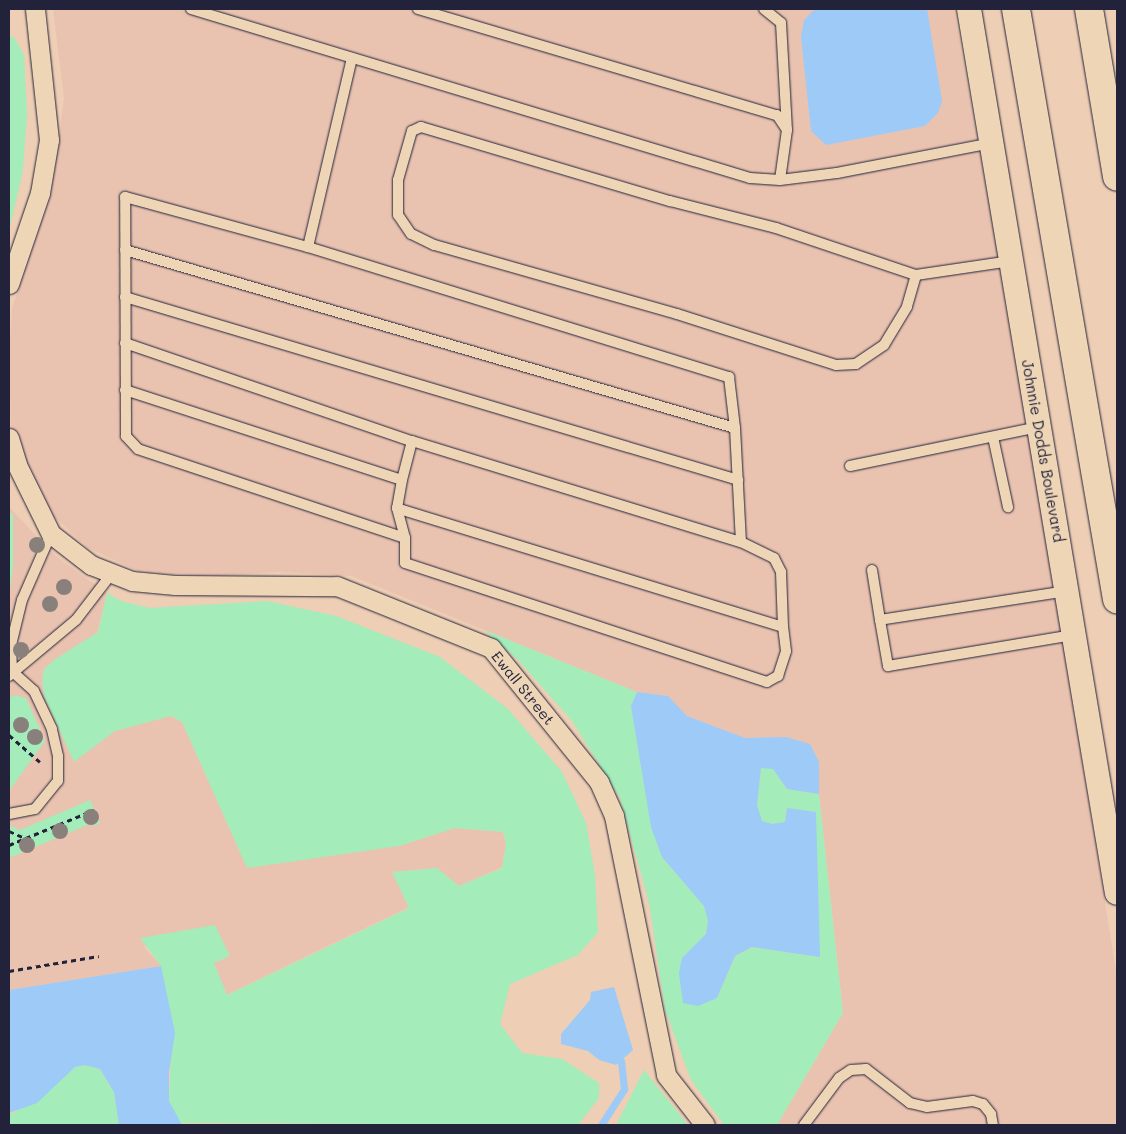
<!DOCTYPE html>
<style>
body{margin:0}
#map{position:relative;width:1126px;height:1134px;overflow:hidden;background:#eeceb4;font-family:Mali,sans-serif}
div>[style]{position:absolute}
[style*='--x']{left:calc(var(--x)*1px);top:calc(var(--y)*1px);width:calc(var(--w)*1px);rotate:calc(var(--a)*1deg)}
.built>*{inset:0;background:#eac3b0}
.green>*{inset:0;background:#a4ecba}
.water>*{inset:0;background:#9dcaf7}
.stream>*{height:7px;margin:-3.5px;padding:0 3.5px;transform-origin:3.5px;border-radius:3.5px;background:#9dcaf7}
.path>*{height:3px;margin-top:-1.5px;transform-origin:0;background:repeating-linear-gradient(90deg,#22223b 0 5px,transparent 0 9px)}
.roads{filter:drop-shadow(0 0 1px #22223b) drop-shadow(0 0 1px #22223b)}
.service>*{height:10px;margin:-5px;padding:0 5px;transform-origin:5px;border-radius:5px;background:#eed5b6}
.minor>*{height:19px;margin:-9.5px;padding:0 9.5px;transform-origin:9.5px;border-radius:9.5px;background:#eed5b6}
.tertiary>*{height:24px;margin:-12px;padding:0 12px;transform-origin:12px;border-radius:12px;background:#eed5b6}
.trunk>*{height:28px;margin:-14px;padding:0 14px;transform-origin:14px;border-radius:14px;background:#eed5b6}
.trees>*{width:16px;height:16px;margin:-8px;border-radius:50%;background:#89807c}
span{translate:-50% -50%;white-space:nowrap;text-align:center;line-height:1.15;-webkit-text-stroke:4px #eed5b6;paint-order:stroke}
.street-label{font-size:15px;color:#22223b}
.frame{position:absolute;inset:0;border:10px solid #22223b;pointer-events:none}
</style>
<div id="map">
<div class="built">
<i style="clip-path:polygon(53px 9px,954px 9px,1022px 388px,1117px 977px,1117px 1125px,777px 1125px,843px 1013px,819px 794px,819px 762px,786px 737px,745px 738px,687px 716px,667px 696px,637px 692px,351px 576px,277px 572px,201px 577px,138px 571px,88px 548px,52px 515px,28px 472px,11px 431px,9px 356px,12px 309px,54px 176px,64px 98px)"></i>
<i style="clip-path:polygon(9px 507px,56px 556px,107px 593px,96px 638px,171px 716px,183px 722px,188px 736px,399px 846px,455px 828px,503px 832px,506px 844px,502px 867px,459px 886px,437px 868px,392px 872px,409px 907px,226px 995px,213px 963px,230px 956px,143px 946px,161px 966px,9px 990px)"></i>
</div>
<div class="green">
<i style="clip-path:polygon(9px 37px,14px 37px,24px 55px,27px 115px,23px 170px,9px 231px)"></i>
<i style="clip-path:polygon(13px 513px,13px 566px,9px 599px,9px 515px)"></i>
<i style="clip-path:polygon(107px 593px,121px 601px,150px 608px,267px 601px,336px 616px,440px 657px,508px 709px,562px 772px,586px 823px,595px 875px,598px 932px,578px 955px,510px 984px,500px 1024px,522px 1053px,562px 1059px,599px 1083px,599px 1098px,578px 1125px,180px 1123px,169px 1101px,171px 1053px,161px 966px,140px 938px,215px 925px,230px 956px,214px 963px,227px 995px,409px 908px,392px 872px,437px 868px,459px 886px,502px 868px,506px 844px,503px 832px,455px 828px,399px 846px,247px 868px,182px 722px,171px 716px,115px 731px,74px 762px,44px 696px,42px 681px,44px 669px,54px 660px,98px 632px)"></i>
<i style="clip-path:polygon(484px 630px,637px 692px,631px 706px,662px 857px,704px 906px,708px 921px,706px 934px,682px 958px,717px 998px,735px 956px,753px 947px,820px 957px,787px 808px,785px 822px,772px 824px,762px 821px,757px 805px,761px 768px,773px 768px,787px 789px,819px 794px,843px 1013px,777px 1125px,724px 1125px,691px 1080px,665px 1010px,649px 903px,620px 798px,572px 721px,518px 660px)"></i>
<i style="clip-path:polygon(14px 695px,26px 698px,45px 741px,9px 791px,9px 699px)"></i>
<i style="clip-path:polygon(90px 800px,100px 823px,94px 826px,92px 823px,9px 858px,9px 825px,20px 830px)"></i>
<i style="clip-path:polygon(85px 1065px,100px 1069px,114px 1092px,119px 1125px,9px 1125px,9px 1113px,14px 1113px,75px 1067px)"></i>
<i style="clip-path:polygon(644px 1070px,688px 1125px,616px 1125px)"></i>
</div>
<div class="water">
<i style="clip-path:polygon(815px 9px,927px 9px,942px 101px,938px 113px,925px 126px,826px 145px,811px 131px,801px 37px,804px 20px)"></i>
<i style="clip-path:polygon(637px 692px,668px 696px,687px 716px,745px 738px,786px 737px,810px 744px,819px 762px,819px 794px,787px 789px,773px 769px,761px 768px,757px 805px,762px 821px,772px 824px,785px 822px,787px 808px,816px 812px,820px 957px,752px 947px,735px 956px,717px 998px,698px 1006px,683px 1003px,679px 973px,682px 958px,706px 934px,708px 921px,704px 906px,662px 857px,651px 827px,631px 706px)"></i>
<i style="clip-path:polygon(161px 966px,175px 1033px,169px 1072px,169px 1101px,182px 1125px,119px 1125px,114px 1092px,100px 1069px,85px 1065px,75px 1067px,37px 1103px,9px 1113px,9px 990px)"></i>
<i style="clip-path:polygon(614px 987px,633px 1050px,616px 1065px,599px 1060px,588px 1051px,561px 1044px,561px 1034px,590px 1000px,591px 992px)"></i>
</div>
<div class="stream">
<i style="--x:601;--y:1125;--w:43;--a:-57.4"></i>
<i style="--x:624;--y:1089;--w:28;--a:-96"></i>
</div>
<div class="path">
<i style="--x:9;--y:735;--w:41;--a:41.1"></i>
<i style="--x:9;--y:831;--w:17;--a:24"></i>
<i style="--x:9;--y:845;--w:92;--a:-22.4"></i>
<i style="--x:9;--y:971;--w:91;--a:-9.5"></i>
</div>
<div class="roads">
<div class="service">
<i style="--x:191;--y:9;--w:584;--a:16.82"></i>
<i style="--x:750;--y:178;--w:30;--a:4"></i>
<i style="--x:780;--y:180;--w:57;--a:-7"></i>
<i style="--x:837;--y:173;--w:157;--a:-11"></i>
<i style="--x:418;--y:9;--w:374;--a:16.5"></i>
<i style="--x:777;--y:115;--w:18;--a:56"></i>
<i style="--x:787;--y:130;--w:50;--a:98"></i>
<i style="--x:764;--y:9;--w:22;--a:39"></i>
<i style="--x:781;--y:23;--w:106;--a:86.8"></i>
<i style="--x:308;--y:247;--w:441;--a:17.2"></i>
<i style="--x:729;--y:377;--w:51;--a:83.3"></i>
<i style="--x:735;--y:428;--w:114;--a:87"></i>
<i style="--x:741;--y:542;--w:37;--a:26"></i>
<i style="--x:774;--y:558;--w:16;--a:63"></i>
<i style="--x:781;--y:572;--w:55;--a:87.9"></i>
<i style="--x:783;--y:627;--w:404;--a:-162.9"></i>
<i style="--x:397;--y:508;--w:31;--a:75"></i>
<i style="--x:405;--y:538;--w:281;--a:-161.6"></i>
<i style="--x:138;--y:449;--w:18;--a:-133"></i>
<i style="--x:126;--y:436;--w:239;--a:-90.2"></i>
<i style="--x:125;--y:197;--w:190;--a:15.3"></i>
<i style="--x:308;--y:247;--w:194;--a:-76.9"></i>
<i style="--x:125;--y:250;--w:635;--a:16.27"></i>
<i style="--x:916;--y:275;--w:33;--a:106"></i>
<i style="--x:907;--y:307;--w:44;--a:121.2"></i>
<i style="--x:884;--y:345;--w:34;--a:146"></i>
<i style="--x:856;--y:364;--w:20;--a:177"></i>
<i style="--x:836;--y:365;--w:167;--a:-162.2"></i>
<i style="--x:677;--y:314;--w:253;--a:-164.1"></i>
<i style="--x:434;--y:245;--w:25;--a:-154"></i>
<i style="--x:411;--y:234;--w:23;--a:-124"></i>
<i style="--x:398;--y:215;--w:35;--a:-90"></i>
<i style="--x:398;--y:180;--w:51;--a:-74.1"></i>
<i style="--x:412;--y:131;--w:10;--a:-24"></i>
<i style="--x:421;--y:127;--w:260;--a:16.6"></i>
<i style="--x:670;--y:201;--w:109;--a:14.3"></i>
<i style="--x:776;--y:228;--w:148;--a:18.6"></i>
<i style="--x:916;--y:275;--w:96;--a:-8.4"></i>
<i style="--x:125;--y:297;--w:640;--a:16.62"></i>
<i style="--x:125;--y:343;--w:303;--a:18.9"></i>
<i style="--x:412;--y:441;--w:40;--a:104.4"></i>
<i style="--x:125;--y:390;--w:291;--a:18"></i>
<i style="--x:402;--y:480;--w:28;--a:100"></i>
<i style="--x:993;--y:437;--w:72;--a:77.9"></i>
<i style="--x:412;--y:441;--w:344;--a:17.1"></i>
<i style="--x:850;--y:466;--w:193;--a:-11.7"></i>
<i style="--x:405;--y:538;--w:25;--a:90"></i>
<i style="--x:405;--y:563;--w:381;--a:18.2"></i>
<i style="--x:767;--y:682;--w:13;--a:-29"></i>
<i style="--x:778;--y:676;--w:26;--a:-72"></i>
<i style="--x:786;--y:651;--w:24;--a:-97"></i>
<i style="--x:872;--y:570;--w:51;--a:80.9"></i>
<i style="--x:1067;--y:591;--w:189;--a:171.2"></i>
<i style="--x:880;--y:620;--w:47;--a:80.1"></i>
<i style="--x:888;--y:666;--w:189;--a:-9.5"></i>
<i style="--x:9;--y:676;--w:87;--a:-39.9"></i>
<i style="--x:76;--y:620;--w:59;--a:-52.5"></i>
<i style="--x:9;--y:814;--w:26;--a:-11"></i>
<i style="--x:35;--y:809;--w:36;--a:-51"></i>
<i style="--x:58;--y:781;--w:25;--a:-90"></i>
<i style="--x:58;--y:756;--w:28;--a:-103"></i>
<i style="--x:52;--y:729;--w:42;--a:-115.3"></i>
<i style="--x:34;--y:691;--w:30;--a:-138"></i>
<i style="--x:12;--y:671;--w:26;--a:-92"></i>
<i style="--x:11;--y:645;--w:46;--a:-76.3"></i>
<i style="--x:22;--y:600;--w:72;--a:-66.3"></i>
<i style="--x:804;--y:1125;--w:59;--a:-53.3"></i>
<i style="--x:839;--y:1078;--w:14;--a:-34"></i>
<i style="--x:851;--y:1070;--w:15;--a:-4"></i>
<i style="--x:866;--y:1069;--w:56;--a:37.7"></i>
<i style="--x:910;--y:1103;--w:17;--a:13"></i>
<i style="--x:927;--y:1107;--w:46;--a:-7.4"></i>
<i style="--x:973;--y:1101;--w:10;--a:17"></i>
<i style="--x:983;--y:1104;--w:13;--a:51"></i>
<i style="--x:991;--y:1114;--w:11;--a:80"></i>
</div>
<div class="minor">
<i style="--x:9;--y:284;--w:96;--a:-71.2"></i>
<i style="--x:40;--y:193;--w:54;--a:-80.4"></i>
<i style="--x:49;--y:140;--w:132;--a:-96.1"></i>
<i style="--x:9;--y:438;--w:28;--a:73"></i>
<i style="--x:17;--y:465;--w:77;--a:63.8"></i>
<i style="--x:51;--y:534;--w:51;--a:37.8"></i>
<i style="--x:91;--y:565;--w:44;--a:21.3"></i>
<i style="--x:132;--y:581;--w:43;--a:5.3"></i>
<i style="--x:175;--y:585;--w:162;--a:0.4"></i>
<i style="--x:337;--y:586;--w:166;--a:21.9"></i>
<i style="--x:491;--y:648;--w:172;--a:51.1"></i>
<i style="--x:599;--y:782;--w:37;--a:66"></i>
<i style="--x:614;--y:816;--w:264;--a:78.6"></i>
<i style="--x:666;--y:1075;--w:63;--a:52"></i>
</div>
<div class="tertiary">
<i style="--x:969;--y:9;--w:896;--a:80.5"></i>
</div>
<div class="trunk">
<i style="--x:1016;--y:9;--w:599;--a:80.29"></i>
<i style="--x:1089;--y:9;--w:170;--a:80.5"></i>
</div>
</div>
<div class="trees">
<i style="left:37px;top:545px"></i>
<i style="left:64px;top:587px"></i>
<i style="left:50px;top:604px"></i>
<i style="left:21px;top:650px"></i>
<i style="left:21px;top:725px"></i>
<i style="left:35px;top:737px"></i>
<i style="left:91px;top:817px"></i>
<i style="left:60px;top:831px"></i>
<i style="left:27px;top:845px"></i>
</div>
<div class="street-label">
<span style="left:1043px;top:451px;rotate:80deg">Johnnie Dodds Boulevard</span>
<span style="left:523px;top:688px;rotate:51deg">Ewall Street</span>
</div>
<div class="frame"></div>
</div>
